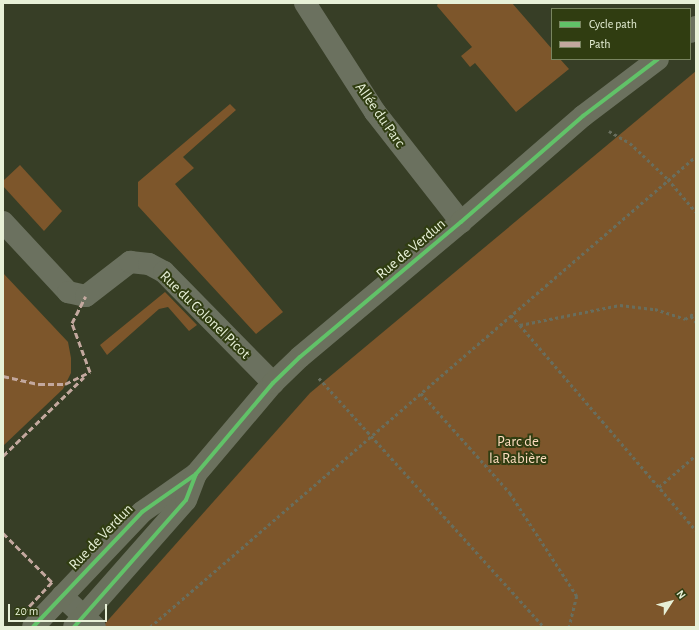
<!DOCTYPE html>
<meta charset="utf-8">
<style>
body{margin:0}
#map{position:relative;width:699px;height:630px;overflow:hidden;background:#373e26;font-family:"Alegreya Sans",sans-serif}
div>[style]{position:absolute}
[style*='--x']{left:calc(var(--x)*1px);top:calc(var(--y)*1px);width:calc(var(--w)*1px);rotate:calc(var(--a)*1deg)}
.green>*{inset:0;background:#7d562b}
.path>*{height:2.5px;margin-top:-1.25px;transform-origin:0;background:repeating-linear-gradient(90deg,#686e5e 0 3px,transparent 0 6px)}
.street>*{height:22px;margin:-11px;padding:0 11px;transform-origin:11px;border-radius:11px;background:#6b715f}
.secondary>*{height:22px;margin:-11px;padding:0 11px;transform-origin:11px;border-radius:11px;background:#6b715e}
.quiet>*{height:3px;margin-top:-1.5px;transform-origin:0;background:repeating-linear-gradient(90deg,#c3a89e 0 6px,transparent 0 9px)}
.cycleway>*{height:4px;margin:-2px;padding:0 2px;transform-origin:2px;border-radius:2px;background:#61c268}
span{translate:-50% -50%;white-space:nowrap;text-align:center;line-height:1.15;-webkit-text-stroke:4px #303d11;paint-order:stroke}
.street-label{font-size:15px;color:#e7f0d7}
.park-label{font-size:15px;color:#fddcbf}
.frame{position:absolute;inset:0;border:4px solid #e7f0d7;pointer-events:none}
.legend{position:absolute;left:551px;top:8px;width:140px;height:52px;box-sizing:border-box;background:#303d11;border:1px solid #798560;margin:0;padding:5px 7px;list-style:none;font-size:12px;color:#e7f0d7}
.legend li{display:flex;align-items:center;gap:8px;height:20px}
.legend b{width:20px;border:1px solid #798560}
.north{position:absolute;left:651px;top:582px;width:40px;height:40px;-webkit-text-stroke:3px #303d11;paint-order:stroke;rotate:54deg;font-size:11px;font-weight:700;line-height:16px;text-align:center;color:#e7f0d7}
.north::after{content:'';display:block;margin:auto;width:14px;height:18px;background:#e7f0d7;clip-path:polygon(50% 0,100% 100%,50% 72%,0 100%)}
.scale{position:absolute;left:8px;top:604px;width:99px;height:18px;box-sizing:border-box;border:2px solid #e7f0d7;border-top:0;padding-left:5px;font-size:12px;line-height:14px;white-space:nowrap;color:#e7f0d7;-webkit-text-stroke:3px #303d11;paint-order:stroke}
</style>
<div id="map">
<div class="green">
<i style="clip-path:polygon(438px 3px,512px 3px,552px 49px,552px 59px,560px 59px,569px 69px,516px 112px,475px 63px,470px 67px,461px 56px,472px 47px,437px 6px)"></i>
<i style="clip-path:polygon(696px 71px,696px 627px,102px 627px,310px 393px)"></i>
<i style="clip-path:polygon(230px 104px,236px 110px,183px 157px,194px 168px,175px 184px,283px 312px,256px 334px,138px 206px,138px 182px)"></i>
<i style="clip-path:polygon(20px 165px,62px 211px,44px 231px,3px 186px,3px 181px)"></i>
<i style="clip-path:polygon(3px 273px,68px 342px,71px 358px,71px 373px,63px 389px,3px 446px)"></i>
<i style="clip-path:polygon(165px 292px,197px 325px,189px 331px,168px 307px,159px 309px,107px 355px,100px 345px)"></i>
</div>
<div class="path">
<i style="--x:609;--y:131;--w:24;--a:30"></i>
<i style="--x:630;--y:143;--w:52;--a:43.5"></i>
<i style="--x:668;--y:179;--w:43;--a:49.7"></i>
<i style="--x:511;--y:315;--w:13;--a:48"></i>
<i style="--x:520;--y:325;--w:102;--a:-11.3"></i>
<i style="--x:620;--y:305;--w:35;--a:7"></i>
<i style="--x:655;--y:309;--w:32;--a:18"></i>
<i style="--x:685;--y:319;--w:13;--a:-32"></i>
<i style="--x:691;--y:316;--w:8;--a:50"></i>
<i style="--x:520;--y:325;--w:270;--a:49.4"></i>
<i style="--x:319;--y:378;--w:336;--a:47.9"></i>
<i style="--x:421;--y:393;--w:134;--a:48.3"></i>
<i style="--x:510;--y:493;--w:123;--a:57"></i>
<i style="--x:577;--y:596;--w:32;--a:104"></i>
<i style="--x:659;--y:487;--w:49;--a:-40.9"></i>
<i style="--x:150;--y:627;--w:721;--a:-40.78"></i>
</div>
<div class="street">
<i style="--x:305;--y:3;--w:130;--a:57.3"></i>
<i style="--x:375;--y:112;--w:140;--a:52"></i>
<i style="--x:3;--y:222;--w:96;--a:47.1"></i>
<i style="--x:68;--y:292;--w:18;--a:13"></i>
<i style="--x:86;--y:296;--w:56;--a:-37.7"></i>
<i style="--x:130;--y:262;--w:19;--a:6"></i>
<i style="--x:149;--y:264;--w:17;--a:28"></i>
<i style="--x:164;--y:272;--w:156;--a:45.5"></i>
<i style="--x:62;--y:596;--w:45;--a:43.2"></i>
</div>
<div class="secondary">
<i style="--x:690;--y:32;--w:8;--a:-40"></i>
<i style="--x:33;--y:627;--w:158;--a:-46.5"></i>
<i style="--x:142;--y:512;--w:66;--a:-35.1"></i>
<i style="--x:196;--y:474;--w:119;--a:-49.8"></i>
<i style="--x:273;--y:383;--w:37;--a:-44"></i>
<i style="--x:300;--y:357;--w:210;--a:-40"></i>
<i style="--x:461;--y:222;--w:162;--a:-41"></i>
<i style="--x:583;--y:116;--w:94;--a:-37.2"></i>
<i style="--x:74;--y:627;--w:169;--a:-48.6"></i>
<i style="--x:186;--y:500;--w:28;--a:-69"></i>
</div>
<div class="quiet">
<i style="--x:3;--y:376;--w:37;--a:13"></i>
<i style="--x:39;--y:384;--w:26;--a:0"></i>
<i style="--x:65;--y:384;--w:28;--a:-26"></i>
<i style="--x:90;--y:372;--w:52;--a:-110.2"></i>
<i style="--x:72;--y:323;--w:30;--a:-63"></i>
<i style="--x:3;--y:456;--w:113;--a:-44.3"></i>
<i style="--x:3;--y:533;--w:69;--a:45"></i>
<i style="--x:52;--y:582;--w:44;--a:133.2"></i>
</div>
<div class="cycleway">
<i style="--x:33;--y:627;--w:158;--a:-46.5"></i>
<i style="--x:142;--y:512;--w:66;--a:-35.1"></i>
<i style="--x:196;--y:474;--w:119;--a:-49.8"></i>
<i style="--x:273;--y:383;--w:37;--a:-44"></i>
<i style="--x:300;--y:357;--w:210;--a:-40"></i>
<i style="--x:461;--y:222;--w:162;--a:-41"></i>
<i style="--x:583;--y:116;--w:94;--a:-37.2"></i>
<i style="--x:74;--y:627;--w:169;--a:-48.6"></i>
<i style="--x:186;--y:500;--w:28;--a:-69"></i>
</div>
<div class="street-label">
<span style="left:380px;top:115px;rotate:55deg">Allée du Parc</span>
<span style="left:411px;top:249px;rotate:-40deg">Rue de Verdun</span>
<span style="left:205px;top:315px;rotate:44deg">Rue du Colonel Picot</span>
<span style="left:101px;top:537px;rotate:-46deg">Rue de Verdun</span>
</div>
<div class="park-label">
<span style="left:518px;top:450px">Parc de<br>la Rabière</span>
</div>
<div class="frame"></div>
<ul class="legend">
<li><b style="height:5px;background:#61c268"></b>Cycle path</li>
<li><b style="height:5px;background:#c3a89e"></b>Path</li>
</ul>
<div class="north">N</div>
<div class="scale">20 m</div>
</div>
